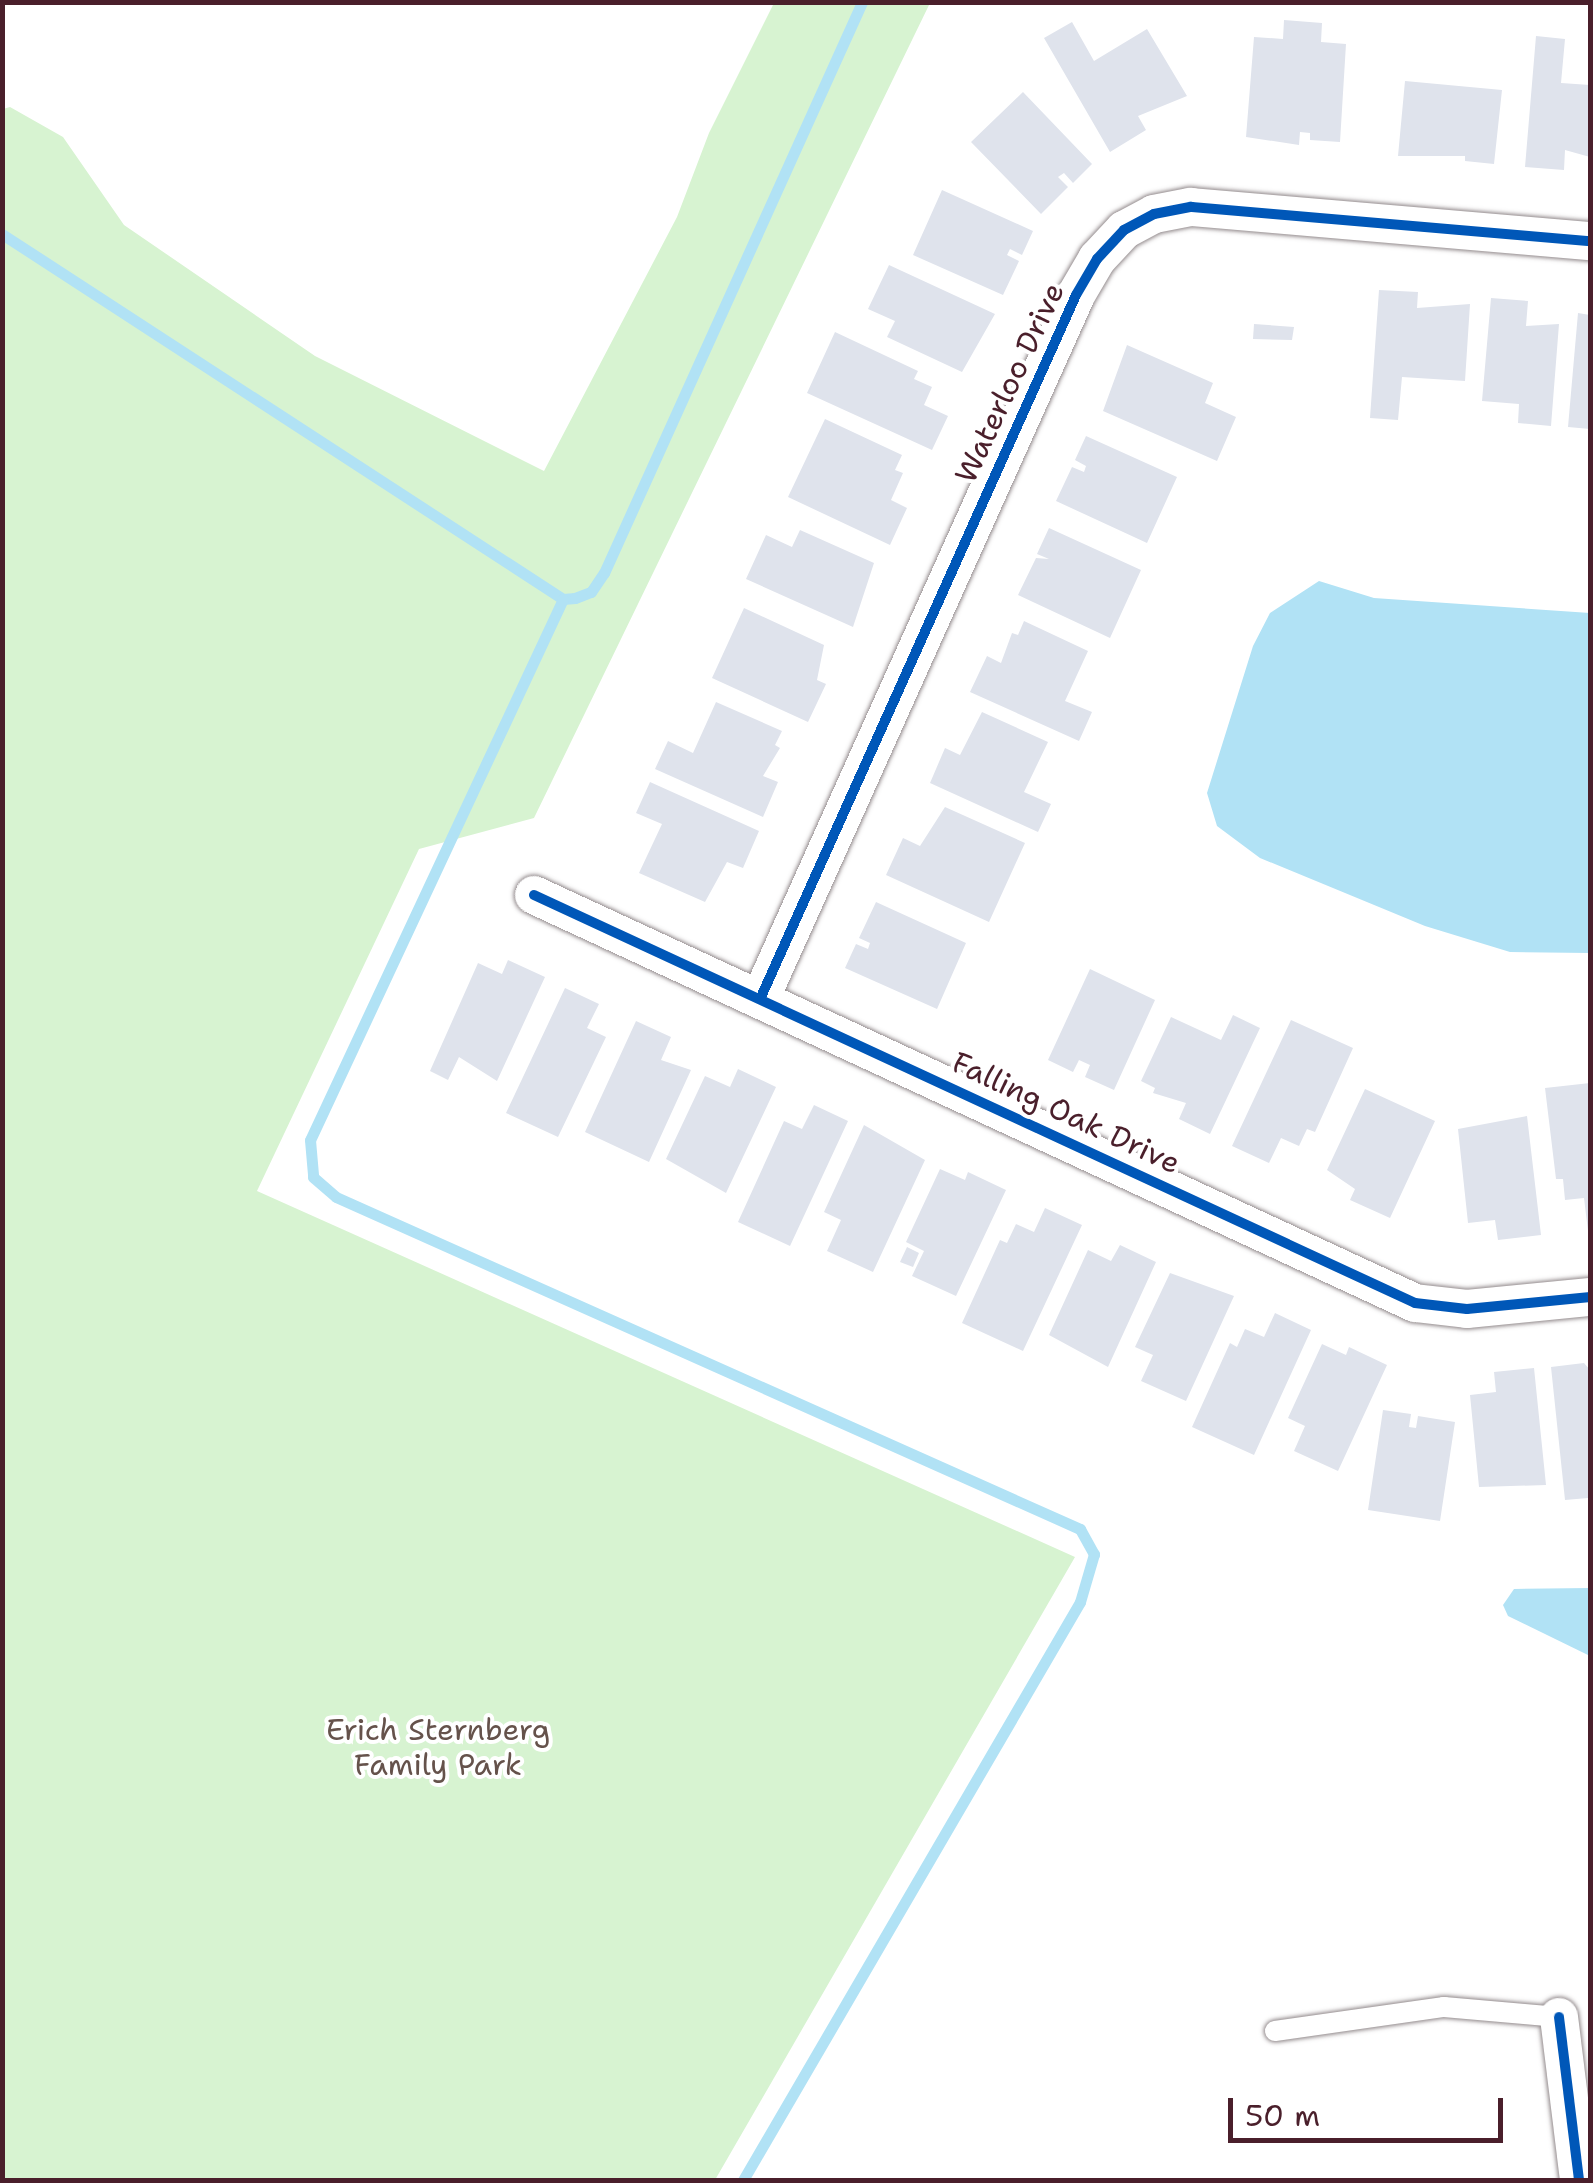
<!DOCTYPE html>
<style>
body{margin:0}
#map{position:relative;width:1593px;height:2183px;overflow:hidden;background:#fff;font-family:"Shantell Sans",sans-serif}
div>[style]{position:absolute}
[style*='--x']{left:calc(var(--x)*1px);top:calc(var(--y)*1px);width:calc(var(--w)*1px);rotate:calc(var(--a)*1deg)}
.green>*{inset:0;background:#d7f3d1}
.water>*{inset:0;background:#b1e2f5}
.stream>*{height:11px;margin:-5.5px;padding:0 5.5px;transform-origin:5.5px;border-radius:5.5px;background:#b1e2f5}
.building>*{inset:0;background:#dfe3ec}
.roads{filter:drop-shadow(0 0 2px #948c8e) drop-shadow(0 0 2px #948c8e)}
.service>*{height:20px;margin:-10px;padding:0 10px;transform-origin:10px;border-radius:10px;background:#fff}
.minor>*{height:38px;margin:-19px;padding:0 19px;transform-origin:19px;border-radius:19px;background:#fff}
.cycleway>*{height:10px;margin:-5px;padding:0 5px;transform-origin:5px;border-radius:5px;background:#0057b8}
span{translate:-50% -50%;white-space:nowrap;text-align:center;line-height:1.15;-webkit-text-stroke:8px #fff;paint-order:stroke}
.street-label{font-size:30px;color:#4a1f2b}
.park-label{font-size:30px;color:#65524b}
.frame{position:absolute;inset:0;border:5px solid #4a1f2b;pointer-events:none}
.scale{position:absolute;left:1228px;top:2098px;width:275px;height:45px;box-sizing:border-box;border:5px solid #4a1f2b;border-top:0;padding-left:12px;font-size:30px;line-height:35px;white-space:nowrap;color:#4a1f2b;-webkit-text-stroke:8px #fff;paint-order:stroke}
</style>
<div id="map">
<div class="green">
<i style="clip-path:polygon(774px 3px,930px 3px,534px 818px,419px 849px,257px 1191px,1075px 1557px,715px 2180px,3px 2180px,3px 109px,10px 107px,63px 137px,124px 225px,315px 356px,544px 471px,677px 217px,709px 133px)"></i>
</div>
<div class="water">
<i style="clip-path:polygon(1319px 581px,1374px 598px,1590px 613px,1590px 953px,1510px 952px,1425px 926px,1260px 858px,1217px 826px,1207px 793px,1253px 646px,1270px 613px)"></i>
<i style="clip-path:polygon(1590px 1588px,1590px 1656px,1508px 1616px,1503px 1605px,1514px 1589px)"></i>
</div>
<div class="stream">
<i style="--x:2;--y:234;--w:669;--a:33.05"></i>
<i style="--x:563;--y:599;--w:12;--a:-5"></i>
<i style="--x:575;--y:598;--w:17;--a:-21"></i>
<i style="--x:591;--y:592;--w:23;--a:-56"></i>
<i style="--x:604;--y:573;--w:627;--a:-65.68"></i>
<i style="--x:563;--y:599;--w:597;--a:115.06"></i>
<i style="--x:310;--y:1140;--w:37;--a:85"></i>
<i style="--x:313;--y:1177;--w:30;--a:41"></i>
<i style="--x:336;--y:1197;--w:815;--a:24.05"></i>
<i style="--x:1080;--y:1529;--w:29;--a:61"></i>
<i style="--x:1094;--y:1554;--w:50;--a:106.3"></i>
<i style="--x:1080;--y:1602;--w:669;--a:120.24"></i>
</div>
<div class="building">
<i style="clip-path:polygon(1284px 20px,1322px 23px,1321px 42px,1346px 44px,1340px 142px,1310px 140px,1310px 133px,1300px 132px,1299px 145px,1246px 137px,1254px 37px,1283px 39px)"></i>
<i style="clip-path:polygon(1072px 22px,1094px 61px,1147px 29px,1187px 96px,1138px 116px,1146px 130px,1110px 152px,1044px 38px)"></i>
<i style="clip-path:polygon(1536px 36px,1565px 39px,1561px 83px,1590px 85px,1590px 157px,1565px 150px,1564px 170px,1525px 167px)"></i>
<i style="clip-path:polygon(1405px 81px,1502px 90px,1494px 164px,1465px 161px,1465px 156px,1398px 156px)"></i>
<i style="clip-path:polygon(1023px 92px,1092px 164px,1073px 183px,1064px 173px,1058px 177px,1068px 187px,1041px 214px,971px 142px)"></i>
<i style="clip-path:polygon(942px 190px,1033px 231px,1022px 255px,1010px 249px,1007px 255px,1019px 261px,1003px 295px,913px 255px)"></i>
<i style="clip-path:polygon(889px 265px,995px 314px,962px 372px,887px 337px,895px 321px,868px 309px)"></i>
<i style="clip-path:polygon(1379px 290px,1418px 292px,1417px 308px,1470px 304px,1465px 381px,1402px 377px,1398px 420px,1370px 418px)"></i>
<i style="clip-path:polygon(1491px 298px,1528px 301px,1526px 326px,1559px 324px,1551px 426px,1518px 423px,1519px 404px,1482px 401px)"></i>
<i style="clip-path:polygon(1578px 313px,1590px 315px,1590px 429px,1568px 427px)"></i>
<i style="clip-path:polygon(1254px 324px,1294px 327px,1292px 340px,1253px 339px)"></i>
<i style="clip-path:polygon(835px 332px,918px 371px,914px 379px,932px 387px,924px 405px,948px 416px,932px 450px,807px 393px)"></i>
<i style="clip-path:polygon(1127px 345px,1213px 383px,1205px 403px,1236px 417px,1217px 461px,1103px 411px)"></i>
<i style="clip-path:polygon(825px 419px,902px 455px,895px 470px,903px 473px,891px 500px,907px 508px,890px 545px,788px 497px)"></i>
<i style="clip-path:polygon(1086px 436px,1177px 477px,1147px 543px,1056px 501px,1072px 467px,1084px 472px,1086px 466px,1075px 460px)"></i>
<i style="clip-path:polygon(1049px 528px,1141px 570px,1110px 638px,1018px 595px,1036px 558px,1049px 559px,1037px 554px)"></i>
<i style="clip-path:polygon(800px 530px,874px 563px,853px 627px,746px 579px,766px 535px,792px 547px)"></i>
<i style="clip-path:polygon(744px 608px,824px 645px,817px 680px,826px 684px,808px 722px,712px 678px)"></i>
<i style="clip-path:polygon(1024px 621px,1088px 651px,1065px 701px,1092px 712px,1079px 741px,970px 692px,987px 656px,1001px 663px,1012px 633px,1018px 635px)"></i>
<i style="clip-path:polygon(716px 702px,782px 731px,775px 745px,780px 748px,763px 776px,778px 782px,763px 817px,655px 769px,668px 741px,693px 753px)"></i>
<i style="clip-path:polygon(982px 712px,1048px 742px,1024px 792px,1051px 804px,1038px 832px,930px 783px,945px 748px,960px 755px)"></i>
<i style="clip-path:polygon(650px 782px,759px 831px,743px 868px,727px 862px,705px 902px,639px 873px,662px 824px,636px 813px)"></i>
<i style="clip-path:polygon(945px 807px,1025px 843px,989px 922px,886px 875px,903px 838px,920px 846px)"></i>
<i style="clip-path:polygon(876px 902px,966px 943px,937px 1009px,845px 968px,856px 944px,868px 949px,870px 943px,859px 938px)"></i>
<i style="clip-path:polygon(508px 960px,545px 977px,497px 1081px,459px 1057px,448px 1080px,430px 1071px,478px 963px,502px 974px)"></i>
<i style="clip-path:polygon(1090px 969px,1155px 1000px,1114px 1090px,1085px 1077px,1090px 1065px,1079px 1060px,1073px 1072px,1048px 1060px)"></i>
<i style="clip-path:polygon(565px 988px,599px 1004px,587px 1028px,606px 1037px,558px 1137px,506px 1113px)"></i>
<i style="clip-path:polygon(1233px 1015px,1260px 1028px,1210px 1134px,1179px 1119px,1186px 1103px,1153px 1093px,1155px 1088px,1141px 1081px,1171px 1017px,1221px 1040px)"></i>
<i style="clip-path:polygon(1291px 1020px,1353px 1048px,1315px 1132px,1307px 1129px,1299px 1146px,1281px 1138px,1269px 1163px,1232px 1146px)"></i>
<i style="clip-path:polygon(636px 1021px,671px 1037px,661px 1060px,691px 1070px,649px 1162px,585px 1132px)"></i>
<i style="clip-path:polygon(738px 1069px,776px 1087px,726px 1193px,666px 1159px,705px 1076px,730px 1087px)"></i>
<i style="clip-path:polygon(1590px 1083px,1590px 1231px,1588px 1231px,1584px 1198px,1565px 1200px,1563px 1179px,1556px 1179px,1545px 1088px)"></i>
<i style="clip-path:polygon(1365px 1089px,1435px 1121px,1390px 1218px,1350px 1200px,1355px 1189px,1327px 1170px)"></i>
<i style="clip-path:polygon(814px 1105px,848px 1121px,790px 1246px,738px 1222px,784px 1121px,802px 1129px)"></i>
<i style="clip-path:polygon(1527px 1116px,1541px 1235px,1498px 1240px,1495px 1220px,1468px 1223px,1458px 1129px)"></i>
<i style="clip-path:polygon(864px 1125px,925px 1160px,873px 1272px,827px 1251px,841px 1220px,824px 1212px)"></i>
<i style="clip-path:polygon(940px 1169px,965px 1180px,968px 1172px,1006px 1190px,956px 1296px,912px 1276px,924px 1251px,906px 1242px)"></i>
<i style="clip-path:polygon(1045px 1208px,1082px 1225px,1023px 1351px,962px 1323px,1000px 1240px,1007px 1243px,1016px 1224px,1034px 1232px)"></i>
<i style="clip-path:polygon(1120px 1245px,1156px 1262px,1108px 1367px,1049px 1335px,1088px 1250px,1111px 1261px)"></i>
<i style="clip-path:polygon(907px 1247px,919px 1253px,913px 1267px,900px 1262px)"></i>
<i style="clip-path:polygon(1170px 1273px,1234px 1296px,1186px 1401px,1141px 1381px,1153px 1355px,1135px 1347px)"></i>
<i style="clip-path:polygon(1275px 1313px,1311px 1330px,1254px 1455px,1192px 1427px,1230px 1343px,1237px 1347px,1245px 1329px,1264px 1337px)"></i>
<i style="clip-path:polygon(1322px 1344px,1346px 1355px,1349px 1347px,1387px 1365px,1338px 1471px,1294px 1451px,1305px 1426px,1288px 1418px)"></i>
<i style="clip-path:polygon(1584px 1363px,1590px 1370px,1590px 1487px,1588px 1498px,1565px 1500px,1551px 1367px)"></i>
<i style="clip-path:polygon(1534px 1368px,1546px 1485px,1479px 1487px,1470px 1395px,1496px 1392px,1494px 1372px)"></i>
<i style="clip-path:polygon(1383px 1410px,1411px 1414px,1409px 1427px,1416px 1428px,1418px 1416px,1455px 1422px,1440px 1521px,1368px 1510px)"></i>
</div>
<div class="roads">
<div class="service">
<i style="--x:1275;--y:2031;--w:171;--a:-8.1"></i>
<i style="--x:1444;--y:2007;--w:115;--a:5"></i>
</div>
<div class="minor">
<i style="--x:534;--y:895;--w:971;--a:24.85"></i>
<i style="--x:1415;--y:1303;--w:52;--a:6.6"></i>
<i style="--x:1467;--y:1309;--w:124;--a:-5.6"></i>
<i style="--x:761;--y:997;--w:769;--a:-65.83"></i>
<i style="--x:1076;--y:295;--w:42;--a:-59.7"></i>
<i style="--x:1097;--y:259;--w:40;--a:-47"></i>
<i style="--x:1124;--y:230;--w:34;--a:-28"></i>
<i style="--x:1154;--y:214;--w:38;--a:-11"></i>
<i style="--x:1191;--y:207;--w:400;--a:4.9"></i>
<i style="--x:1559;--y:2017;--w:164;--a:83"></i>
</div>
</div>
<div class="cycleway">
<i style="--x:534;--y:895;--w:971;--a:24.85"></i>
<i style="--x:1415;--y:1303;--w:52;--a:6.6"></i>
<i style="--x:1467;--y:1309;--w:124;--a:-5.6"></i>
<i style="--x:761;--y:997;--w:769;--a:-65.83"></i>
<i style="--x:1076;--y:295;--w:42;--a:-59.7"></i>
<i style="--x:1097;--y:259;--w:40;--a:-47"></i>
<i style="--x:1124;--y:230;--w:34;--a:-28"></i>
<i style="--x:1154;--y:214;--w:38;--a:-11"></i>
<i style="--x:1191;--y:207;--w:400;--a:4.9"></i>
<i style="--x:1559;--y:2017;--w:164;--a:83"></i>
</div>
<div class="street-label">
<span style="left:1010px;top:383px;rotate:-65deg">Waterloo Drive</span>
<span style="left:1066px;top:1113px;rotate:25deg">Falling Oak Drive</span>
</div>
<div class="park-label">
<span style="left:438px;top:1747px">Erich Sternberg<br>Family Park</span>
</div>
<div class="frame"></div>
<div class="scale">50 m</div>
</div>
